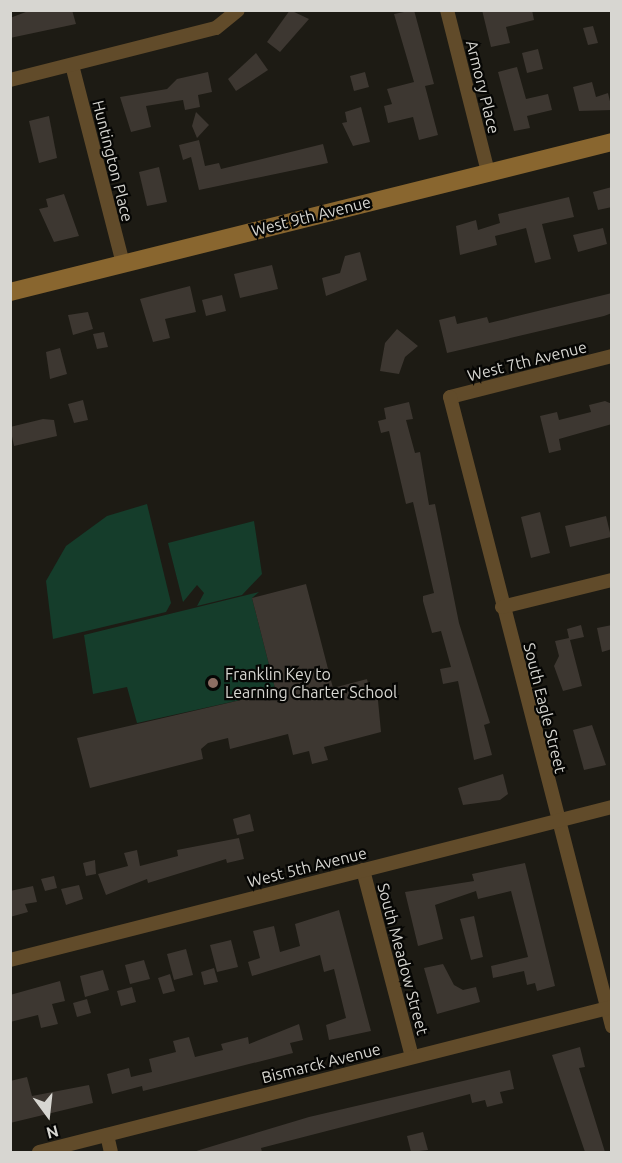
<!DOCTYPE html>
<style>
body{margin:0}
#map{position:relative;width:622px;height:1163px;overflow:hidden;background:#1d1b14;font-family:Ubuntu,sans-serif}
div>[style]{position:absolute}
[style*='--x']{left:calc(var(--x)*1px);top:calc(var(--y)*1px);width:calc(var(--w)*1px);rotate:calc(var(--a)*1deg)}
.green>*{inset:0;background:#153d2b}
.building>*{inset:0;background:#3d3731}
.street>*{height:14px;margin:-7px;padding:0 7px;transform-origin:7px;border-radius:7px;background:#614b2a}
.secondary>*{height:18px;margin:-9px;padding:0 9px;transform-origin:9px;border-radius:9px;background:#89662f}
.dots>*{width:16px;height:16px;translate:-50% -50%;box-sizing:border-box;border:3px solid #060604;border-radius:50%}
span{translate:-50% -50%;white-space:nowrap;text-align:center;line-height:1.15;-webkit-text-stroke:4.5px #060604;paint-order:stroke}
.street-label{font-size:16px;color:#d7d6d1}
.poi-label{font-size:16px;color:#d7d6d1}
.left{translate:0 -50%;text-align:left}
.frame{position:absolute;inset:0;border:12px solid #d7d6d1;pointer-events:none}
.north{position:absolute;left:18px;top:1085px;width:60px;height:60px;-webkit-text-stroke:4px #060604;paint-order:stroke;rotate:165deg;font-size:16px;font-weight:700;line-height:24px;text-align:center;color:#d7d6d1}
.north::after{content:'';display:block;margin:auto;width:21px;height:27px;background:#d7d6d1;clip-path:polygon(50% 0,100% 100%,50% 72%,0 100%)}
</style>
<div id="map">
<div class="green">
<i style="clip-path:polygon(147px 504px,171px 603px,166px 612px,53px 639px,46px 581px,66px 546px,107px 516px)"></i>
<i style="clip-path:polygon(254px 521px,262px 574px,242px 595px,197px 606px,204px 593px,197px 585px,183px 602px,168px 543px)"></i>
<i style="clip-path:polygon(259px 592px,252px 598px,276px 692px,137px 723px,127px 687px,93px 694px,84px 635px)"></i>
</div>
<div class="building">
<i style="clip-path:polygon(31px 10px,72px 10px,76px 24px,10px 38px,10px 18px)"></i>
<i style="clip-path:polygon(290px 10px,309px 19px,280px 52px,267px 42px)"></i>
<i style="clip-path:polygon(414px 10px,434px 84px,425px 86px,438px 135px,419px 140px,413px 117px,388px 123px,384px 106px,392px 104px,387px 89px,414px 82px,394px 14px)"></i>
<i style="clip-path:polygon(482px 10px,532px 10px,534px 20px,506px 27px,510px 43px,491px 47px)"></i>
<i style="clip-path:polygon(593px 26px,598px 43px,588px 45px,583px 28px)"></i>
<i style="clip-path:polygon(538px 49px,543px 69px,527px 73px,522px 53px)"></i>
<i style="clip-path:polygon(256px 53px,268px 70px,236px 91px,228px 79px)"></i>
<i style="clip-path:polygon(517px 67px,526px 99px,548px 94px,552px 110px,527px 116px,530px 128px,514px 131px,498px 72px)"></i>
<i style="clip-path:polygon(208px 72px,212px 92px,198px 95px,200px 107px,185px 110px,183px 100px,146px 106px,151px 127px,131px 132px,120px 97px,167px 89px,177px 79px)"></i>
<i style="clip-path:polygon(365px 72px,369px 87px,354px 91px,350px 76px)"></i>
<i style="clip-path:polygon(592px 82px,596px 97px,608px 93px,612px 110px,579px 111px,573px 87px)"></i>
<i style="clip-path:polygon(361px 107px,370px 142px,353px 146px,342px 123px,347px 122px,345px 112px)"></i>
<i style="clip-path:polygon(196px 112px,209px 125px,197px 138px,192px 126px)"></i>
<i style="clip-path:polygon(49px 116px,57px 158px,39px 163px,29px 121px)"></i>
<i style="clip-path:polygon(199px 140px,205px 166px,219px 163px,221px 169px,323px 144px,328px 163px,199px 190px,191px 157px,183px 160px,179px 145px)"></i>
<i style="clip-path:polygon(159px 167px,167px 202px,147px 206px,139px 172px)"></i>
<i style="clip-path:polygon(612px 187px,612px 207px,598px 210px,593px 192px)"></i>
<i style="clip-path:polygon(64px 194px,79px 236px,54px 242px,39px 209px,48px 207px,46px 199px)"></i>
<i style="clip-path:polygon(569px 197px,574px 217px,542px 224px,551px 259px,535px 263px,526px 228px,495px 236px,497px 245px,460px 255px,456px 226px,476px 220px,478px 230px,500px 223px,498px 214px)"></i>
<i style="clip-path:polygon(603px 228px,607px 244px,578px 252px,573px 235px)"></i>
<i style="clip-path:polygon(360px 252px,367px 280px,326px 296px,322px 278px,340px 273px,345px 256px)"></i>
<i style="clip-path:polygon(272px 265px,278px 289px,240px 298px,234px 274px)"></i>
<i style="clip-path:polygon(190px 286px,196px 312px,165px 319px,170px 338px,153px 342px,140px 299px)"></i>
<i style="clip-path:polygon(612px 293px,612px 313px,604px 316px,447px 353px,439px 320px,455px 316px,457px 324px,487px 317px,489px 323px)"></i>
<i style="clip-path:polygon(222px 295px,226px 311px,206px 316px,202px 300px)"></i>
<i style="clip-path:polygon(88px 312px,93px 329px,73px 335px,68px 315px)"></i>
<i style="clip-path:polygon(397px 329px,418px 346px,405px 357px,399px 374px,380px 371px,385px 343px)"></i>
<i style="clip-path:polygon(104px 332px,108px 347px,97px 349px,93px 334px)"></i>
<i style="clip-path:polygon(60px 348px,67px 374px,50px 379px,46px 352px)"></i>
<i style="clip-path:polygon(83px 400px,88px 420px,74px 423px,68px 404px)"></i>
<i style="clip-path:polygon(605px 401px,612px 404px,612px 424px,559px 439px,561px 450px,549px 453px,540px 416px,557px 412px,559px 420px,591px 412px,589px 405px)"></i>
<i style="clip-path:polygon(409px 402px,413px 419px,406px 420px,415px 453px,420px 452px,429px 505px,435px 504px,459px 623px,490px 723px,484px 725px,492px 755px,474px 760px,458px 681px,443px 684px,440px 669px,451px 667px,441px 631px,432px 633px,423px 601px,423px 596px,434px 593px,413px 502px,406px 504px,389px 431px,381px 433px,378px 421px,386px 419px,384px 408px)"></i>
<i style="clip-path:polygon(43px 419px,54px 420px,57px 436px,14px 446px,10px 427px)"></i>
<i style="clip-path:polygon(540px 512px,550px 553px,531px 558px,521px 517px)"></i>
<i style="clip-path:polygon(606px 516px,611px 537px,570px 547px,565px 526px)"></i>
<i style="clip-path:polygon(306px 584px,333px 688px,367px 679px,370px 692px,377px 690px,381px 732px,324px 747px,328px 760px,312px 764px,309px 751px,293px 755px,288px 734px,230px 749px,228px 738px,208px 743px,201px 749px,203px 759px,90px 788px,77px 738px,276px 692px,252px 598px)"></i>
<i style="clip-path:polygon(581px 625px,584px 637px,570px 640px,582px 686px,563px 691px,554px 666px,559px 656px,555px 641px,569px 638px,567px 629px)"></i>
<i style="clip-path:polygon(612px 625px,612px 649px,602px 652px,597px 628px)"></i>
<i style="clip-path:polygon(592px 725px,606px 765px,584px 770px,573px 730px)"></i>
<i style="clip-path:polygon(503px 774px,508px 794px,500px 800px,463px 805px,458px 788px)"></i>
<i style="clip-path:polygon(250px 814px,254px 831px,237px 835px,233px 819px)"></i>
<i style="clip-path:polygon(239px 838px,244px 859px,227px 863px,226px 859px,148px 883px,147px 879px,106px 895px,98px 874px,128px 866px,124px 853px,137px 850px,140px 866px,178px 856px,177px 850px)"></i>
<i style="clip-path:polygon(95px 860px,96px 874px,86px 876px,83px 863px)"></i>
<i style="clip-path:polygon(525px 863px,555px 986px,537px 991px,535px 983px,527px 985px,524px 971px,493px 978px,491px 966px,528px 957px,511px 891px,478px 899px,476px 891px,435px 905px,443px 939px,418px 946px,405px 892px,474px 881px,472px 874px)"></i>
<i style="clip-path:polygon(54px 876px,57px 888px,45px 891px,41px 879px)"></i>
<i style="clip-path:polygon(79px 885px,83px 899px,66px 905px,61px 889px)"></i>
<i style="clip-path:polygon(33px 886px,37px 902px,25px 904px,28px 912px,10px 917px,10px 891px)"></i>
<i style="clip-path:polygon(339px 910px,371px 1031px,329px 1040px,326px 1025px,346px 1018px,334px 969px,324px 972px,320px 955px,252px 976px,248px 962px,260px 958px,253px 931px,274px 926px,280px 952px,300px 946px,295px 924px)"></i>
<i style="clip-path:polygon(474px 916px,483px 957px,471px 960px,460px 919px)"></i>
<i style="clip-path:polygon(231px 940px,238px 967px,217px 972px,210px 945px)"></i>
<i style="clip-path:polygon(186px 949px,193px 975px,174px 980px,167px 954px)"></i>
<i style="clip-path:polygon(144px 960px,150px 979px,130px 984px,125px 965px)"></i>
<i style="clip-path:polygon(443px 964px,454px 985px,463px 990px,476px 987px,480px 1002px,437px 1014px,424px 968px)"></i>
<i style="clip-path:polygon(214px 968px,218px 982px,204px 985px,201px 972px)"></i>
<i style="clip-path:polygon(103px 970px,109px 990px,85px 997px,80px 976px)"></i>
<i style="clip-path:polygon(170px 974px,175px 991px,163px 994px,158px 978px)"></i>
<i style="clip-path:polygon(60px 981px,65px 1001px,52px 1004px,58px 1024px,41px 1028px,38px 1015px,10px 1022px,10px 995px)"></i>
<i style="clip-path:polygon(132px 987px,136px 1002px,121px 1006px,117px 991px)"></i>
<i style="clip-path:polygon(87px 999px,91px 1013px,77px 1017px,73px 1003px)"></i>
<i style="clip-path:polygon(299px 1024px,303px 1040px,290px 1043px,293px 1053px,143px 1091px,142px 1086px,112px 1094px,107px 1074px,129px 1068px,131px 1077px,152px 1072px,149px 1059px,176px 1052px,173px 1041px,189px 1037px,195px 1057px,223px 1050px,221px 1044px,248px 1037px,249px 1044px)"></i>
<i style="clip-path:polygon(580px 1047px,585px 1067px,579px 1068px,605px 1152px,585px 1152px,552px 1055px)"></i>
<i style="clip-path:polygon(510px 1070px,514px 1089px,500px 1092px,503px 1103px,487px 1107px,485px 1100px,472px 1103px,470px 1094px,261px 1148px,262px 1152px,193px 1152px,309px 1117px)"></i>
<i style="clip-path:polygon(27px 1077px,32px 1096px,89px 1085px,93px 1103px,10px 1123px,10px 1081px)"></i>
<i style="clip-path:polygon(423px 1132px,428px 1150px,411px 1152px,407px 1136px)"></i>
</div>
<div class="street">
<i style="--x:447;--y:10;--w:167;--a:75.8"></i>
<i style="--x:72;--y:65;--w:205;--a:75.6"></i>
<i style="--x:10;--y:80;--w:212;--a:-14.2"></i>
<i style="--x:216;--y:28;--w:28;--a:-39"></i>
<i style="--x:612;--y:356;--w:167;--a:165.8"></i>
<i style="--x:450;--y:397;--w:650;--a:75.56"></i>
<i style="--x:502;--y:607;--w:113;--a:-13.8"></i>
<i style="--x:363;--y:870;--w:193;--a:75.3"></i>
<i style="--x:10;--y:960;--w:621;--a:-14.26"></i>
<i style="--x:107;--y:1135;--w:17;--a:77"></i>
<i style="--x:39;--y:1152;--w:591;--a:-14.2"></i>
</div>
<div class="secondary">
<i style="--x:10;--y:292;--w:620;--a:-13.99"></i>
</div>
<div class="dots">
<i style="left:213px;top:683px;background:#8d6e63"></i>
</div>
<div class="street-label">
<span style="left:483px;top:87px;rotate:76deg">Armory Place</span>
<span style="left:113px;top:161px;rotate:76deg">Huntington Place</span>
<span style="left:311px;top:216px;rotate:-14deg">West 9th Avenue</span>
<span style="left:527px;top:361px;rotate:-14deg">West 7th Avenue</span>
<span style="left:545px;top:708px;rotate:76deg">South Eagle Street</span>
<span style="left:307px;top:867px;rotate:-14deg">West 5th Avenue</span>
<span style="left:403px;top:959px;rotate:75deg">South Meadow Street</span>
<span style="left:321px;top:1063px;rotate:-14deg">Bismarck Avenue</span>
</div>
<div class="poi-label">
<span class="left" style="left:225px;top:683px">Franklin Key to<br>Learning Charter School</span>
</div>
<div class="frame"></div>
<div class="north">N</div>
</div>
